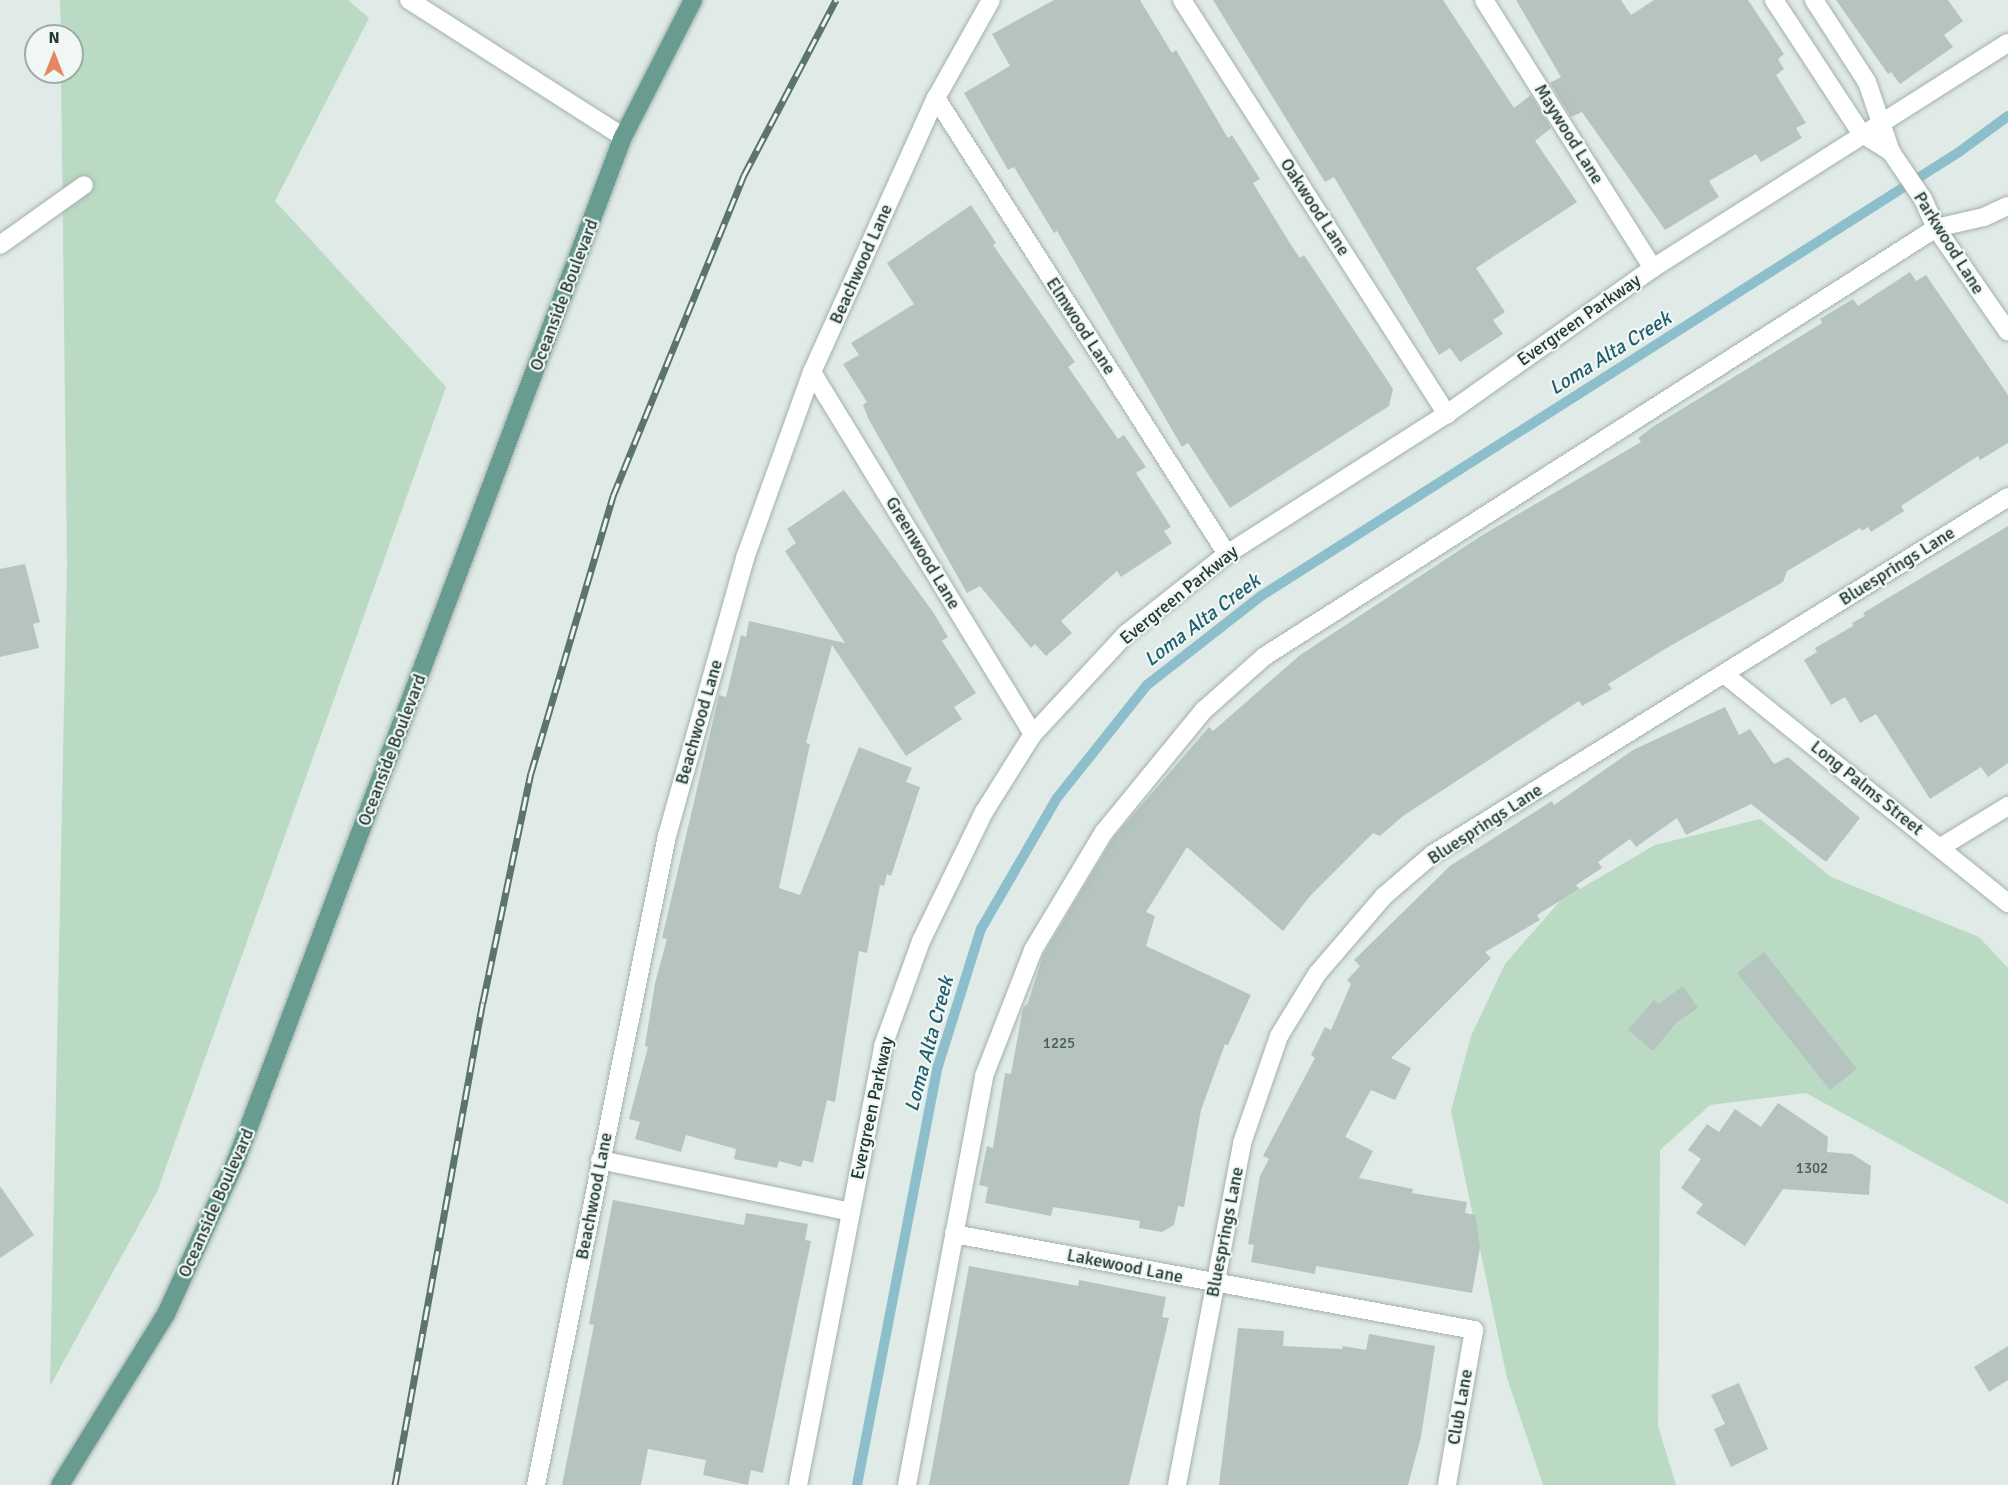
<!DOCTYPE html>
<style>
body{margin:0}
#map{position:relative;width:2008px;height:1485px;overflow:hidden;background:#e0eae6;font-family:Signika,sans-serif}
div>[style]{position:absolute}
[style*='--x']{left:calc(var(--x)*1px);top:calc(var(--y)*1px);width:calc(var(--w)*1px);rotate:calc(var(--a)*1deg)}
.green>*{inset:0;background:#badac4}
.stream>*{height:10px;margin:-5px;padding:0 5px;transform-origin:5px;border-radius:5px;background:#8cbfcb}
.building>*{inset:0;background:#b6c4bf}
.roads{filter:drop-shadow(0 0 2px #a3b1ad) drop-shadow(0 0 2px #a3b1ad)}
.minor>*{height:18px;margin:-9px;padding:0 9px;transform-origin:9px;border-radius:9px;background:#fff}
.major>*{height:18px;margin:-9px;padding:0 9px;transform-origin:9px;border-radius:9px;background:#689c91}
.rail>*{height:7px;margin-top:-3.5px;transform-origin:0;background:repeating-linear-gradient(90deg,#f0f7f4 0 14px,#5c746f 0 28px);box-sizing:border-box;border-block:2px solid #5c746f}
span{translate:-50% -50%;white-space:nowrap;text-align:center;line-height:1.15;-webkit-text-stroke:4.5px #f0f7f4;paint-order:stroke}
.number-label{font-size:15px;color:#475c56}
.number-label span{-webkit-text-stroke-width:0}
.street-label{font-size:18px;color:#223933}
.water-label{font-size:20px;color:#215f70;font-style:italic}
.north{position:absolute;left:24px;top:24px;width:60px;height:60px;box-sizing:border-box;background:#f0f7f4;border:2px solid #9eaba7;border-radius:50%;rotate:0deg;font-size:16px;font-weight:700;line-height:24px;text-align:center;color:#223933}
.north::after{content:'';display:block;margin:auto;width:21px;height:27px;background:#e78761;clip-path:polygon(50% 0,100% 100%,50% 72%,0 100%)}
</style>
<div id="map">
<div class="green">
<i style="clip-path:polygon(60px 0,348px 0,369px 18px,275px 201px,446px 387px,157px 1192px,50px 1386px,67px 564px,61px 72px,72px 72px,72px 36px,61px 36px)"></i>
<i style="clip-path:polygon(1760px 819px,1831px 877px,1979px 937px,2008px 968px,2008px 1204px,1806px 1093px,1710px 1105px,1660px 1150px,1658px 1426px,1676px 1485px,1543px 1485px,1507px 1378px,1451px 1111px,1471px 1036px,1505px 964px,1561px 900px,1655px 845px)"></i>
</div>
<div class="stream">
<i style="--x:857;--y:1485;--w:427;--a:-79.1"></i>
<i style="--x:938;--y:1066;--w:144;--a:-72.6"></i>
<i style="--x:981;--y:929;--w:151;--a:-59.9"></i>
<i style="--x:1057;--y:798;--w:144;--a:-51.5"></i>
<i style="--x:1147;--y:685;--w:145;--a:-38"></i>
<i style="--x:1261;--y:596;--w:827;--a:-32.46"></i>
<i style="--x:1959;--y:152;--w:61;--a:-36.3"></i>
</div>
<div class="building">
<i style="clip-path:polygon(1054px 0,1140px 0,1172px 53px,1176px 50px,1228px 138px,1232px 135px,1260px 179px,1253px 183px,1291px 245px,1300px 258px,1304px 255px,1393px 389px,1389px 406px,1230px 508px,1188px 443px,1182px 447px,1057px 231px,1054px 233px,1014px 167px,1008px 170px,964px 93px,1010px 66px,992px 34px)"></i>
<i style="clip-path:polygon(1213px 0,1443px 0,1514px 108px,1531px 95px,1551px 128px,1535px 141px,1577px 202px,1476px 268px,1505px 312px,1493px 320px,1503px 334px,1460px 362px,1450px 348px,1439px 355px,1334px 177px,1325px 182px)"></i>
<i style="clip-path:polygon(1516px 0,1621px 0,1631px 15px,1654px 0,1748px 0,1784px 54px,1778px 59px,1784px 69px,1776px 75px,1806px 123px,1796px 128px,1802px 138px,1761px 162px,1756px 154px,1709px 181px,1719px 197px,1665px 230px,1582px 112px,1571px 117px,1550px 83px,1561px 77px)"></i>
<i style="clip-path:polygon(1836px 0,1948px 0,1963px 21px,1944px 35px,1953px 47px,1900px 84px,1891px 72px,1888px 74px)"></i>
<i style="clip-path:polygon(971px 205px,996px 243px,993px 245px,1075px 362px,1068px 367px,1118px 439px,1124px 435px,1146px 467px,1136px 473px,1171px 527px,1164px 531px,1172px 543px,1121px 577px,1117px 571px,1061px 621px,1072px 633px,1046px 656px,1035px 644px,1031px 648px,980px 586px,967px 593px,868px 418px,863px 405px,867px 402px,843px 364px,859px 355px,851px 343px,914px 304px,887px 263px)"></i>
<i style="clip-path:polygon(1910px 272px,1916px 281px,1926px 275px,2008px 395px,2008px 443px,1980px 460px,1978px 456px,1901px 506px,1904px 511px,1871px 532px,1868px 527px,1862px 531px,1860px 528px,1787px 571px,1783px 582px,1670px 646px,1608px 684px,1612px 689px,1582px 706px,1579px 701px,1403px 816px,1380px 836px,1373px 833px,1310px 896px,1283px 931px,1187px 847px,1146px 912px,1155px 916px,1146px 946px,1251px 995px,1228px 1045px,1225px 1044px,1201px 1110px,1184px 1207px,1178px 1206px,1174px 1225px,1162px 1232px,1139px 1228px,1140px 1221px,1053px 1207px,1051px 1216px,985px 1203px,988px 1187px,979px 1185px,987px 1146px,993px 1148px,1005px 1073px,1011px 1074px,1023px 1008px,1028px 1003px,1043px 955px,1113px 838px,1209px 727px,1213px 731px,1300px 655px,1481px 536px,1641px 442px,1638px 438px,1654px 426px,1822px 323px,1820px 319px,1853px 299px,1858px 306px)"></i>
<i style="clip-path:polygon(844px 490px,933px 612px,948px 637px,942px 641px,976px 693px,954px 707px,962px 719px,906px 756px,832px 645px,806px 743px,810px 744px,779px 888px,800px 895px,859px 747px,912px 768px,906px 782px,920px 787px,891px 876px,887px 874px,884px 886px,880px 885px,867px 953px,859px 951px,835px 1102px,827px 1100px,813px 1163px,803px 1160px,801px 1167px,779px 1161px,777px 1168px,734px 1159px,736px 1149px,686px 1135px,681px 1152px,635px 1139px,640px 1122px,629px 1119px,648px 1047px,645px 1046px,655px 983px,667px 939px,662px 938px,719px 695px,726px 697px,741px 635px,746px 637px,749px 621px,845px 643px,785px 551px,796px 543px,787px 529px)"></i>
<i style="clip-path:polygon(2008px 526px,2008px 763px,1988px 777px,1981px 767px,1930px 799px,1876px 714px,1860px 723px,1845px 697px,1831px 705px,1804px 660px,1817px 652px,1815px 648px,1853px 626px,1852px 623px,1865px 616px,1863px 613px)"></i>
<i style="clip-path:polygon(25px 564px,40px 622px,33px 624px,39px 648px,0 657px,0 569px)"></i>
<i style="clip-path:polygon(1725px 707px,1739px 735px,1750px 729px,1774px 764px,1788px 757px,1860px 818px,1826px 862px,1751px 804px,1686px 835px,1677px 818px,1636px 847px,1630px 839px,1598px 862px,1602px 868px,1576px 885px,1579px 889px,1537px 915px,1540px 920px,1485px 952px,1491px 958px,1391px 1058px,1411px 1068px,1395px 1100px,1371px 1090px,1345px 1137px,1373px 1151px,1359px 1178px,1413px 1189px,1412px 1193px,1467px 1202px,1465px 1213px,1475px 1215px,1480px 1248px,1472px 1293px,1316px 1266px,1315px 1274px,1251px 1262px,1254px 1245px,1248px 1244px,1260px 1176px,1269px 1159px,1263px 1156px,1315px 1058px,1311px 1055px,1325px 1027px,1331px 1030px,1351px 984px,1347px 980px,1360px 966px,1354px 960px,1450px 866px,1552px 801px,1554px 805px,1633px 750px)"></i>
<i style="clip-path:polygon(1764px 952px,1857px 1069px,1830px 1090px,1737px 973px)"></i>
<i style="clip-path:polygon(1683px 986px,1698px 1008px,1677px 1022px,1653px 1051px,1628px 1030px,1654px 1000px,1658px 1004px)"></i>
<i style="clip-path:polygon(1778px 1103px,1828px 1137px,1827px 1152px,1852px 1154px,1871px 1166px,1869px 1195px,1783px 1189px,1745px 1246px,1696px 1213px,1703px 1204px,1681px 1188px,1701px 1159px,1688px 1150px,1707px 1124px,1719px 1132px,1735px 1109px,1761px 1127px)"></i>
<i style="clip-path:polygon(0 1186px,34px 1235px,0 1258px)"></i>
<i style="clip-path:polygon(613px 1200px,744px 1225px,746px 1213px,808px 1224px,805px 1240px,811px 1241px,763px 1473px,751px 1470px,748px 1485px,703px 1475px,706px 1460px,648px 1449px,641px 1485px,562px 1485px,594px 1325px,589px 1324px)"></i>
<i style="clip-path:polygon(969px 1266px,1078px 1286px,1079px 1280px,1166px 1297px,1162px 1317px,1169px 1318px,1129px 1485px,929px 1485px)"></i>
<i style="clip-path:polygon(1238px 1328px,1284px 1331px,1283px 1346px,1342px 1349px,1343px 1346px,1366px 1350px,1369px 1334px,1435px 1346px,1421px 1437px,1408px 1485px,1219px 1485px)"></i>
<i style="clip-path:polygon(2008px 1346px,2008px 1380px,1989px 1392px,1974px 1367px)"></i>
<i style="clip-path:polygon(1739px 1383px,1768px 1449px,1731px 1467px,1714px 1429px,1725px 1424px,1711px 1395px)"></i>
</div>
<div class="roads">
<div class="minor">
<i style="--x:409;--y:0;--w:254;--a:32.6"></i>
<i style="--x:1182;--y:0;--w:492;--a:57.4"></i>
<i style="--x:1484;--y:0;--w:317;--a:57.8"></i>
<i style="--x:1774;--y:0;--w:159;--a:56.8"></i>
<i style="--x:1861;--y:133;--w:36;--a:32"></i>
<i style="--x:1891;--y:152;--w:74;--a:-108.9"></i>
<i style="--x:1867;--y:82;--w:98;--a:-122.9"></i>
<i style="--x:936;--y:98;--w:541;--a:57.46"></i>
<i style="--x:1891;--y:152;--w:57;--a:55.8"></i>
<i style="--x:1923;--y:199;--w:32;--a:66"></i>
<i style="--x:1936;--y:228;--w:126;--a:55.3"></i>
<i style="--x:0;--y:245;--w:103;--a:-35.5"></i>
<i style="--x:812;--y:372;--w:424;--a:58.6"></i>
<i style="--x:1724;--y:674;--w:365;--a:38.9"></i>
<i style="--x:1941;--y:847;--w:79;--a:-31.5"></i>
<i style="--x:600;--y:1160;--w:255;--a:11.7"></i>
<i style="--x:954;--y:1234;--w:529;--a:10.46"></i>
<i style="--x:1474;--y:1330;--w:157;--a:99.9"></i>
<i style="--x:536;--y:1485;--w:662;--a:-78.59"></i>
<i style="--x:667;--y:836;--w:289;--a:-74.3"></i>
<i style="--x:745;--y:558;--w:198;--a:-70.2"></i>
<i style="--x:812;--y:372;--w:301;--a:-65.7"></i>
<i style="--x:936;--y:98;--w:112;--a:-60.7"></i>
<i style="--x:798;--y:1485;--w:447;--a:-79"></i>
<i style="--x:883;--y:1046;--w:112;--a:-70.1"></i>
<i style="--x:921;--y:941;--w:144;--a:-64"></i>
<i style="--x:984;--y:812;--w:92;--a:-57.9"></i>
<i style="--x:1033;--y:734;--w:137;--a:-47.1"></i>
<i style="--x:1126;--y:634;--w:129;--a:-38.4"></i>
<i style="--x:1227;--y:554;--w:261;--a:-32.5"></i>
<i style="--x:1447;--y:414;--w:252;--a:-35.3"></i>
<i style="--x:1653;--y:268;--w:420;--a:-32.4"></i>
<i style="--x:907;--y:1485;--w:416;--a:-79.3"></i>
<i style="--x:984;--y:1076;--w:135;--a:-68.7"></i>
<i style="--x:1033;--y:950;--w:138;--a:-59"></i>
<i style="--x:1104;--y:832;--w:158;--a:-50.7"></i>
<i style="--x:1204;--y:710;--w:81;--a:-41.5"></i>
<i style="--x:1265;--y:656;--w:796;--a:-32.53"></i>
<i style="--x:1936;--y:228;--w:49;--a:-12.9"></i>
<i style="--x:1984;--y:217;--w:26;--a:-25"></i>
<i style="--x:1177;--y:1485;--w:348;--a:-79.2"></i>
<i style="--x:1242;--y:1143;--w:113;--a:-70.9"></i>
<i style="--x:1279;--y:1036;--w:73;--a:-58.5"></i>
<i style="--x:1317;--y:974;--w:103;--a:-49.3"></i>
<i style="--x:1384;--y:896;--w:65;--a:-40.6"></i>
<i style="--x:1433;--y:854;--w:677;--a:-31.83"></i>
</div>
<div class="major">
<i style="--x:60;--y:1485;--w:201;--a:-58.2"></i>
<i style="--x:166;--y:1314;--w:168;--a:-65.4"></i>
<i style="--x:236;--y:1161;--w:1095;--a:-69.3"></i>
<i style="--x:623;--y:137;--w:154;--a:-62.9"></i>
</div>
</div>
<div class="rail">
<i style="--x:395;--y:1485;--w:491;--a:-79.7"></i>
<i style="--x:483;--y:1002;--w:234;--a:-78.2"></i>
<i style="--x:531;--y:773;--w:289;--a:-73.5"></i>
<i style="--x:613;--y:496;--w:347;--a:-67.8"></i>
<i style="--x:744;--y:175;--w:198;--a:-62.3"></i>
</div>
<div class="number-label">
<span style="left:1059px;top:1044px">1225</span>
<span style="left:1812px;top:1169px">1302</span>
</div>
<div class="street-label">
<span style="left:1569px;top:134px;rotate:58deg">Maywood Lane</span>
<span style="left:1315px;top:207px;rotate:57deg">Oakwood Lane</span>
<span style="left:1949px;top:243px;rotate:58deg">Parkwood Lane</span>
<span style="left:861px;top:264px;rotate:-66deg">Beachwood Lane</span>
<span style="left:564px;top:295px;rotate:-69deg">Oceanside Boulevard</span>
<span style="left:1579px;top:320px;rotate:-35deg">Evergreen Parkway</span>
<span style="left:1081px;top:326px;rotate:57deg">Elmwood Lane</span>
<span style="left:923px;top:553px;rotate:59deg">Greenwood Lane</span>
<span style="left:1897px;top:566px;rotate:-32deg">Bluesprings Lane</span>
<span style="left:1179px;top:595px;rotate:-39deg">Evergreen Parkway</span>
<span style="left:699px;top:722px;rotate:-74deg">Beachwood Lane</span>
<span style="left:392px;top:750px;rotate:-69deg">Oceanside Boulevard</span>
<span style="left:1867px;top:788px;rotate:39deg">Long Palms Street</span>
<span style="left:1485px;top:824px;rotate:-33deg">Bluesprings Lane</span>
<span style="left:872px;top:1108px;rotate:-78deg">Evergreen Parkway</span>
<span style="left:594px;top:1196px;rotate:-79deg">Beachwood Lane</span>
<span style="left:216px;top:1203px;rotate:-66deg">Oceanside Boulevard</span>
<span style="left:1225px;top:1232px;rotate:-79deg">Bluesprings Lane</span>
<span style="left:1125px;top:1266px;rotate:11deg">Lakewood Lane</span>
<span style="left:1460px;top:1407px;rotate:-80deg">Club Lane</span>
</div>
<div class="water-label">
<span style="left:1610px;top:353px;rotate:-32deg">Loma Alta Creek</span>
<span style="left:1202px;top:620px;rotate:-37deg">Loma Alta Creek</span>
<span style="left:929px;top:1044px;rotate:-75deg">Loma Alta Creek</span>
</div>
<div class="north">N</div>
</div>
